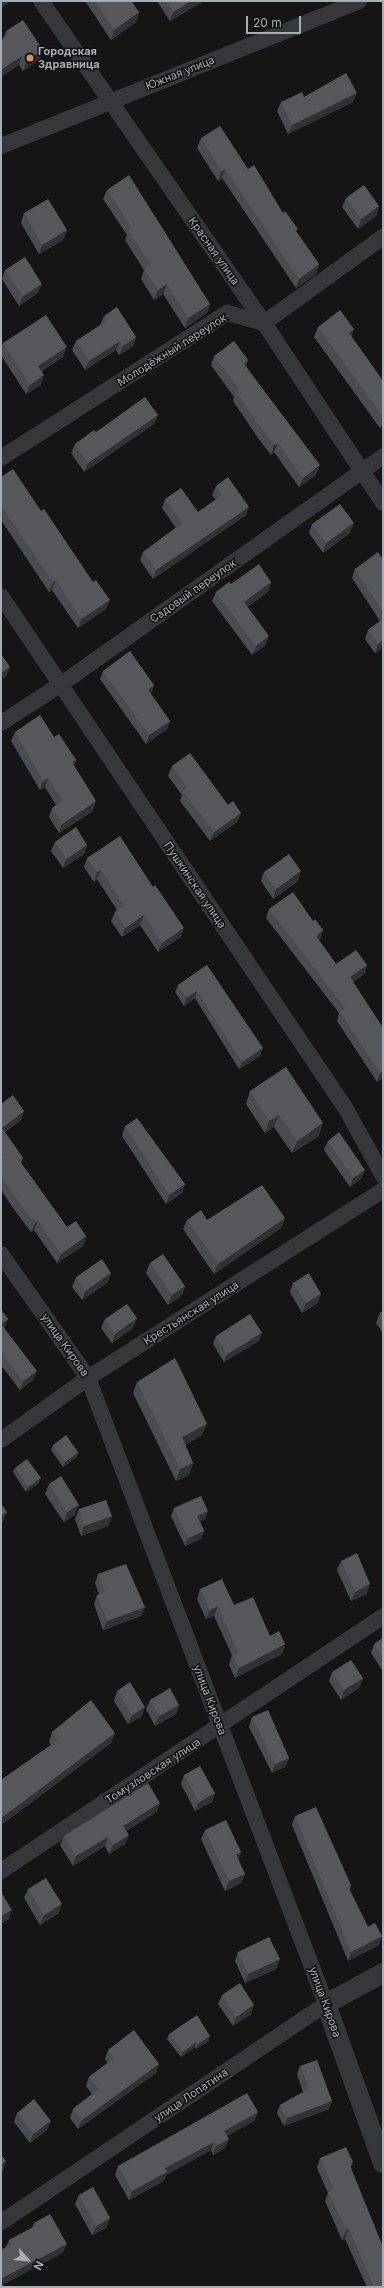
<!DOCTYPE html>
<meta charset="utf-8">
<style>
body{margin:0}
#map{position:relative;width:384px;height:2288px;overflow:hidden;background:#151516;font-family:Inter,sans-serif}
div>[style]{position:absolute}
[style*='--x']{left:calc(var(--x)*1px);top:calc(var(--y)*1px);width:calc(var(--w)*1px);rotate:calc(var(--a)*1deg)}
.minor>*{height:16px;margin:-8px;padding:0 8px;transform-origin:8px;border-radius:8px;background:#36373b}
.tertiary>*{height:20px;margin:-10px;padding:0 10px;transform-origin:10px;border-radius:10px;background:#36373b}
.wall>*{inset:0;background:#4b4c51}
.shaded-wall>*{inset:0;background:#313235}
.building>*{inset:0;background:#55575b}
.dots>*{width:11px;height:11px;translate:-50% -50%;box-sizing:border-box;border:2px solid #101011;border-radius:50%}
span{translate:-50% -50%;white-space:nowrap;text-align:center;line-height:1.15;-webkit-text-stroke:3px #101011;paint-order:stroke}
.poi-label{font-size:11px;color:#a8aeb5;font-weight:700}
.left{translate:0 -50%;text-align:left}
.street-label{font-size:11px;color:#a8aeb5}
.frame{position:absolute;inset:0;border:2px solid #a8aeb5;pointer-events:none}
.north{position:absolute;left:8px;top:2240px;width:40px;height:40px;-webkit-text-stroke:3px #101011;paint-order:stroke;rotate:117deg;font-size:11px;font-weight:700;line-height:16px;text-align:center;color:#a8aeb5}
.north::after{content:'';display:block;margin:auto;width:14px;height:18px;background:#a8aeb5;clip-path:polygon(50% 0,100% 100%,50% 72%,0 100%)}
.scale{position:absolute;left:246px;top:16px;width:55px;height:18px;box-sizing:border-box;border:2px solid #a8aeb5;border-top:0;padding-left:5px;font-size:12px;line-height:14px;white-space:nowrap;color:#a8aeb5;-webkit-text-stroke:3px #101011;paint-order:stroke}
</style>
<div id="map">
<div class="minor">
<i style="--x:41;--y:1;--w:392;--a:55.3"></i>
<i style="--x:264;--y:323;--w:216;--a:56.5"></i>
<i style="--x:1;--y:146;--w:386;--a:-22"></i>
<i style="--x:1;--y:458;--w:269;--a:-32.7"></i>
<i style="--x:227;--y:313;--w:38;--a:15"></i>
<i style="--x:264;--y:323;--w:147;--a:-35.9"></i>
<i style="--x:1;--y:596;--w:618;--a:56.08"></i>
<i style="--x:346;--y:1109;--w:77;--a:61.1"></i>
<i style="--x:1;--y:723;--w:70;--a:-32.8"></i>
<i style="--x:60;--y:685;--w:396;--a:-35.3"></i>
<i style="--x:1;--y:1254;--w:151;--a:54.9"></i>
<i style="--x:88;--y:1378;--w:670;--a:69.18"></i>
<i style="--x:326;--y:2004;--w:391;--a:146.1"></i>
<i style="--x:1;--y:1440;--w:107;--a:-35.5"></i>
<i style="--x:88;--y:1378;--w:350;--a:-32.5"></i>
<i style="--x:1;--y:1871;--w:459;--a:-33.7"></i>
</div>
<div class="tertiary">
<i style="--x:383;--y:1973;--w:65;--a:151.5"></i>
<i style="--x:326;--y:2004;--w:169;--a:70.3"></i>
</div>
<div class="wall">
<i style="clip-path:polygon(85px 1px,131px 1px,139px 12px,136px 22px,111px 40px)"></i>
<i style="clip-path:polygon(157px 1px,204px 1px,170px 21px)"></i>
<i style="clip-path:polygon(6px 31px,40px 59px,23px 71px,3px 39px)"></i>
<i style="clip-path:polygon(304px 97px,353px 102px,288px 134px,277px 111px,281px 102px)"></i>
<i style="clip-path:polygon(201px 138px,248px 169px,297px 233px,319px 264px,316px 274px,296px 288px,222px 178px,218px 181px,197px 148px)"></i>
<i style="clip-path:polygon(107px 190px,210px 304px,207px 313px,185px 328px,163px 294px,154px 300px,141px 279px,144px 270px,125px 240px,127px 235px,103px 199px)"></i>
<i style="clip-path:polygon(346px 198px,379px 206px,376px 216px,358px 229px,342px 207px)"></i>
<i style="clip-path:polygon(24px 213px,67px 230px,63px 240px,39px 254px,21px 223px)"></i>
<i style="clip-path:polygon(5px 270px,38px 293px,19px 306px,2px 279px)"></i>
<i style="clip-path:polygon(104px 316px,136px 337px,133px 346px,119px 355px,116px 350px,85px 370px,72px 350px,76px 341px,100px 325px)"></i>
<i style="clip-path:polygon(318px 327px,354px 329px,351px 336px,383px 381px,383px 426px,380px 428px,314px 337px)"></i>
<i style="clip-path:polygon(3px 343px,63px 357px,42px 371px,41px 385px,26px 394px,1px 355px,1px 348px)"></i>
<i style="clip-path:polygon(214px 356px,248px 360px,246px 366px,316px 475px,299px 487px,274px 452px,271px 455px,258px 438px,233px 401px,234px 397px,211px 365px)"></i>
<i style="clip-path:polygon(158px 415px,154px 424px,84px 472px,71px 453px,75px 444px,96px 432px)"></i>
<i style="clip-path:polygon(1px 477px,106px 609px,78px 628px,52px 590px,49px 592px,1px 520px)"></i>
<i style="clip-path:polygon(216px 486px,246px 515px,153px 579px,140px 560px,143px 552px,176px 528px,162px 508px,165px 499px,198px 512px,216px 500px,212px 495px)"></i>
<i style="clip-path:polygon(312px 524px,350px 533px,323px 553px,309px 533px)"></i>
<i style="clip-path:polygon(383px 560px,383px 647px,375px 653px,365px 639px,368px 630px,380px 621px,352px 578px,355px 569px)"></i>
<i style="clip-path:polygon(271px 582px,268px 592px,247px 607px,265px 646px,252px 655px,212px 601px,216px 592px,231px 584px)"></i>
<i style="clip-path:polygon(103px 671px,154px 685px,151px 694px,170px 721px,167px 729px,146px 744px,100px 679px)"></i>
<i style="clip-path:polygon(15px 732px,54px 737px,76px 760px,74px 765px,93px 811px,59px 833px,49px 817px,52px 808px,56px 805px,45px 787px,40px 790px,11px 741px)"></i>
<i style="clip-path:polygon(172px 766px,228px 805px,241px 813px,237px 822px,210px 841px,180px 801px,182px 795px,168px 776px)"></i>
<i style="clip-path:polygon(55px 842px,87px 845px,84px 854px,63px 868px,51px 851px)"></i>
<i style="clip-path:polygon(87px 858px,181px 937px,158px 952px,140px 925px,122px 937px,111px 921px,115px 912px,117px 910px,97px 879px,94px 882px,84px 867px)"></i>
<i style="clip-path:polygon(264px 872px,298px 881px,273px 899px,261px 881px)"></i>
<i style="clip-path:polygon(269px 909px,313px 921px,323px 930px,320px 939px,319px 940px,336px 964px,367px 965px,364px 974px,353px 982px,383px 1028px,383px 1077px,377px 1082px,337px 1021px,339px 1013px,266px 918px)"></i>
<i style="clip-path:polygon(207px 965px,260px 1056px,239px 1069px,195px 998px,184px 1006px,175px 992px,178px 985px)"></i>
<i style="clip-path:polygon(250px 1091px,319px 1136px,292px 1153px,274px 1127px,265px 1133px,246px 1104px)"></i>
<i style="clip-path:polygon(1px 1104px,24px 1111px,21px 1120px,5px 1132px,23px 1158px,21px 1163px,67px 1227px,86px 1236px,83px 1246px,57px 1263px,34px 1230px,31px 1232px,13px 1208px,1px 1190px)"></i>
<i style="clip-path:polygon(125px 1126px,185px 1184px,182px 1193px,166px 1204px,122px 1136px)"></i>
<i style="clip-path:polygon(328px 1141px,365px 1170px,361px 1179px,350px 1187px,324px 1150px)"></i>
<i style="clip-path:polygon(285px 1218px,281px 1228px,214px 1274px,183px 1229px,187px 1220px)"></i>
<i style="clip-path:polygon(150px 1263px,185px 1286px,182px 1295px,168px 1305px,146px 1273px)"></i>
<i style="clip-path:polygon(76px 1277px,108px 1282px,82px 1300px,72px 1287px)"></i>
<i style="clip-path:polygon(293px 1283px,318px 1303px,302px 1313px,290px 1292px)"></i>
<i style="clip-path:polygon(1px 1310px,8px 1319px,4px 1328px,33px 1380px,20px 1390px,1px 1365px)"></i>
<i style="clip-path:polygon(383px 1311px,383px 1333px,376px 1323px,380px 1313px)"></i>
<i style="clip-path:polygon(137px 1318px,133px 1328px,112px 1343px,101px 1328px,105px 1319px)"></i>
<i style="clip-path:polygon(216px 1336px,259px 1341px,224px 1362px,213px 1344px)"></i>
<i style="clip-path:polygon(137px 1382px,202px 1435px,185px 1445px,193px 1463px,189px 1475px,176px 1481px,133px 1393px)"></i>
<i style="clip-path:polygon(53px 1445px,78px 1452px,77px 1457px,63px 1467px,51px 1450px)"></i>
<i style="clip-path:polygon(15px 1468px,39px 1483px,26px 1492px,13px 1472px)"></i>
<i style="clip-path:polygon(49px 1484px,75px 1515px,64px 1522px,45px 1494px)"></i>
<i style="clip-path:polygon(174px 1508px,208px 1511px,205px 1519px,200px 1521px,204px 1531px,201px 1539px,185px 1546px,171px 1516px)"></i>
<i style="clip-path:polygon(79px 1509px,112px 1516px,108px 1526px,81px 1536px,75px 1519px)"></i>
<i style="clip-path:polygon(341px 1561px,367px 1594px,351px 1601px,337px 1570px)"></i>
<i style="clip-path:polygon(98px 1574px,145px 1607px,141px 1616px,103px 1630px,94px 1604px,97px 1595px,99px 1594px,95px 1583px)"></i>
<i style="clip-path:polygon(200px 1589px,234px 1605px,270px 1636px,285px 1644px,282px 1654px,235px 1678px,229px 1665px,232px 1655px,214px 1616px,206px 1619px,197px 1599px)"></i>
<i style="clip-path:polygon(383px 1638px,383px 1670px,382px 1670px,371px 1653px,374px 1644px)"></i>
<i style="clip-path:polygon(332px 1672px,363px 1678px,359px 1688px,341px 1700px,329px 1681px)"></i>
<i style="clip-path:polygon(117px 1691px,142px 1716px,128px 1724px,114px 1701px)"></i>
<i style="clip-path:polygon(150px 1700px,179px 1705px,176px 1714px,155px 1726px,146px 1709px)"></i>
<i style="clip-path:polygon(252px 1717px,289px 1758px,285px 1767px,272px 1773px,249px 1727px)"></i>
<i style="clip-path:polygon(52px 1732px,115px 1733px,111px 1743px,1px 1825px,1px 1780px,51px 1745px,49px 1742px)"></i>
<i style="clip-path:polygon(184px 1775px,215px 1793px,212px 1802px,195px 1811px,181px 1784px)"></i>
<i style="clip-path:polygon(157px 1812px,126px 1831px,125px 1844px,109px 1854px,105px 1846px,73px 1866px,60px 1845px,64px 1836px)"></i>
<i style="clip-path:polygon(295px 1816px,351px 1885px,350px 1890px,368px 1927px,382px 1936px,379px 1945px,348px 1961px,292px 1825px)"></i>
<i style="clip-path:polygon(205px 1830px,241px 1852px,238px 1860px,245px 1874px,241px 1883px,225px 1891px,201px 1839px)"></i>
<i style="clip-path:polygon(28px 1889px,59px 1913px,40px 1925px,24px 1898px)"></i>
<i style="clip-path:polygon(238px 1952px,280px 1959px,276px 1969px,245px 1983px,235px 1961px)"></i>
<i style="clip-path:polygon(222px 1995px,251px 2014px,233px 2026px,218px 2004px)"></i>
<i style="clip-path:polygon(169px 2034px,209px 2041px,196px 2049px,195px 2047px,181px 2057px,167px 2039px)"></i>
<i style="clip-path:polygon(108px 2050px,156px 2073px,78px 2129px,70px 2118px,73px 2109px,92px 2094px,86px 2086px,89px 2077px,108px 2063px,105px 2059px)"></i>
<i style="clip-path:polygon(300px 2066px,329px 2109px,284px 2126px,277px 2113px,280px 2105px,303px 2092px,297px 2074px)"></i>
<i style="clip-path:polygon(258px 2112px,254px 2121px,227px 2136px,225px 2148px,213px 2155px,211px 2150px,166px 2175px,164px 2181px,129px 2200px,115px 2175px,118px 2166px)"></i>
<i style="clip-path:polygon(17px 2113px,47px 2130px,30px 2143px,14px 2122px)"></i>
<i style="clip-path:polygon(320px 2158px,353px 2162px,351px 2167px,383px 2287px,367px 2287px,345px 2239px,342px 2240px,325px 2201px,328px 2193px,317px 2168px)"></i>
<i style="clip-path:polygon(79px 2195px,110px 2218px,106px 2228px,92px 2235px,75px 2204px)"></i>
<i style="clip-path:polygon(34px 2223px,63px 2253px,6px 2247px,9px 2240px,32px 2228px)"></i>
</div>
<div class="shaded-wall">
<i style="clip-path:polygon(1px 1px,8px 1px,7px 4px,1px 8px)"></i>
<i style="clip-path:polygon(191px 1px,204px 1px,170px 21px,173px 12px)"></i>
<i style="clip-path:polygon(139px 12px,136px 22px,111px 40px,114px 30px)"></i>
<i style="clip-path:polygon(43px 50px,40px 59px,23px 71px,26px 62px)"></i>
<i style="clip-path:polygon(22px 56px,19px 65px,1px 77px,1px 70px)"></i>
<i style="clip-path:polygon(357px 93px,353px 102px,288px 134px,292px 125px)"></i>
<i style="clip-path:polygon(225px 169px,222px 178px,218px 181px,221px 171px)"></i>
<i style="clip-path:polygon(379px 206px,376px 216px,358px 229px,361px 219px)"></i>
<i style="clip-path:polygon(67px 230px,63px 240px,39px 254px,42px 245px)"></i>
<i style="clip-path:polygon(319px 264px,316px 274px,296px 288px,299px 279px)"></i>
<i style="clip-path:polygon(42px 284px,38px 293px,19px 306px,23px 296px)"></i>
<i style="clip-path:polygon(167px 284px,163px 294px,154px 300px,158px 290px)"></i>
<i style="clip-path:polygon(210px 304px,207px 313px,185px 328px,188px 318px)"></i>
<i style="clip-path:polygon(354px 329px,351px 338px,349px 333px)"></i>
<i style="clip-path:polygon(136px 337px,133px 346px,119px 355px,123px 346px)"></i>
<i style="clip-path:polygon(120px 341px,116px 350px,85px 370px,89px 361px)"></i>
<i style="clip-path:polygon(67px 347px,63px 357px,35px 375px,38px 366px)"></i>
<i style="clip-path:polygon(248px 360px,245px 370px,244px 364px)"></i>
<i style="clip-path:polygon(44px 375px,41px 385px,26px 394px,30px 385px)"></i>
<i style="clip-path:polygon(158px 415px,154px 424px,84px 472px,88px 463px)"></i>
<i style="clip-path:polygon(383px 421px,383px 426px,380px 428px)"></i>
<i style="clip-path:polygon(278px 443px,274px 452px,271px 455px,274px 445px)"></i>
<i style="clip-path:polygon(320px 465px,316px 475px,299px 487px,303px 478px)"></i>
<i style="clip-path:polygon(249px 507px,246px 515px,153px 579px,156px 570px)"></i>
<i style="clip-path:polygon(354px 523px,350px 533px,323px 553px,326px 543px)"></i>
<i style="clip-path:polygon(56px 580px,52px 590px,49px 592px,53px 582px)"></i>
<i style="clip-path:polygon(271px 582px,268px 592px,240px 612px,244px 602px)"></i>
<i style="clip-path:polygon(110px 600px,106px 609px,78px 628px,81px 619px)"></i>
<i style="clip-path:polygon(269px 636px,265px 646px,252px 655px,256px 646px)"></i>
<i style="clip-path:polygon(383px 640px,383px 647px,375px 653px,378px 644px)"></i>
<i style="clip-path:polygon(10px 667px,6px 677px,1px 680px,1px 673px)"></i>
<i style="clip-path:polygon(154px 685px,151px 694px,145px 698px,148px 690px)"></i>
<i style="clip-path:polygon(170px 721px,167px 729px,146px 744px,149px 735px)"></i>
<i style="clip-path:polygon(76px 760px,72px 770px,72px 762px)"></i>
<i style="clip-path:polygon(48px 778px,45px 787px,40px 790px,43px 781px)"></i>
<i style="clip-path:polygon(96px 801px,93px 811px,59px 833px,62px 824px)"></i>
<i style="clip-path:polygon(241px 813px,237px 822px,210px 841px,214px 832px)"></i>
<i style="clip-path:polygon(87px 845px,84px 854px,63px 868px,66px 859px)"></i>
<i style="clip-path:polygon(101px 870px,97px 879px,94px 882px,97px 872px)"></i>
<i style="clip-path:polygon(301px 871px,298px 881px,273px 899px,276px 889px)"></i>
<i style="clip-path:polygon(144px 915px,140px 925px,122px 937px,125px 928px)"></i>
<i style="clip-path:polygon(184px 928px,181px 937px,158px 952px,162px 943px)"></i>
<i style="clip-path:polygon(323px 930px,320px 939px,312px 945px,316px 936px)"></i>
<i style="clip-path:polygon(367px 965px,364px 974px,347px 986px,350px 977px)"></i>
<i style="clip-path:polygon(197px 991px,195px 998px,184px 1006px,186px 998px)"></i>
<i style="clip-path:polygon(263px 1048px,260px 1056px,239px 1069px,242px 1062px)"></i>
<i style="clip-path:polygon(383px 1071px,383px 1077px,377px 1082px,380px 1073px)"></i>
<i style="clip-path:polygon(24px 1111px,21px 1120px,1px 1135px,2px 1128px)"></i>
<i style="clip-path:polygon(279px 1115px,274px 1127px,265px 1133px,269px 1121px)"></i>
<i style="clip-path:polygon(323px 1123px,319px 1136px,292px 1153px,297px 1141px)"></i>
<i style="clip-path:polygon(365px 1170px,361px 1179px,350px 1187px,353px 1178px)"></i>
<i style="clip-path:polygon(185px 1184px,182px 1193px,166px 1204px,169px 1195px)"></i>
<i style="clip-path:polygon(285px 1218px,281px 1228px,214px 1274px,218px 1264px)"></i>
<i style="clip-path:polygon(38px 1221px,34px 1230px,31px 1232px,35px 1223px)"></i>
<i style="clip-path:polygon(86px 1236px,83px 1246px,57px 1263px,61px 1254px)"></i>
<i style="clip-path:polygon(111px 1273px,108px 1282px,82px 1300px,85px 1291px)"></i>
<i style="clip-path:polygon(185px 1286px,182px 1295px,168px 1305px,172px 1295px)"></i>
<i style="clip-path:polygon(321px 1294px,318px 1303px,302px 1313px,306px 1303px)"></i>
<i style="clip-path:polygon(137px 1318px,133px 1328px,112px 1343px,115px 1334px)"></i>
<i style="clip-path:polygon(8px 1319px,4px 1329px,1px 1324px)"></i>
<i style="clip-path:polygon(262px 1333px,259px 1341px,224px 1362px,227px 1354px)"></i>
<i style="clip-path:polygon(37px 1371px,33px 1380px,20px 1390px,23px 1381px)"></i>
<i style="clip-path:polygon(207px 1424px,202px 1435px,178px 1449px,182px 1437px)"></i>
<i style="clip-path:polygon(78px 1452px,77px 1457px,63px 1467px,65px 1462px)"></i>
<i style="clip-path:polygon(193px 1463px,189px 1475px,176px 1481px,180px 1469px)"></i>
<i style="clip-path:polygon(41px 1478px,39px 1483px,26px 1492px,28px 1487px)"></i>
<i style="clip-path:polygon(79px 1505px,75px 1515px,64px 1522px,67px 1512px)"></i>
<i style="clip-path:polygon(208px 1511px,205px 1519px,194px 1524px,197px 1516px)"></i>
<i style="clip-path:polygon(7px 1512px,3px 1522px,1px 1523px,1px 1516px)"></i>
<i style="clip-path:polygon(112px 1516px,108px 1526px,81px 1536px,84px 1526px)"></i>
<i style="clip-path:polygon(204px 1531px,201px 1539px,185px 1546px,188px 1538px)"></i>
<i style="clip-path:polygon(370px 1584px,367px 1594px,351px 1601px,355px 1592px)"></i>
<i style="clip-path:polygon(218px 1606px,214px 1616px,206px 1619px,210px 1610px)"></i>
<i style="clip-path:polygon(145px 1607px,141px 1616px,103px 1630px,107px 1621px)"></i>
<i style="clip-path:polygon(285px 1644px,282px 1654px,235px 1678px,239px 1668px)"></i>
<i style="clip-path:polygon(363px 1678px,359px 1688px,341px 1700px,344px 1690px)"></i>
<i style="clip-path:polygon(179px 1705px,176px 1714px,155px 1726px,159px 1716px)"></i>
<i style="clip-path:polygon(145px 1707px,142px 1716px,128px 1724px,132px 1715px)"></i>
<i style="clip-path:polygon(115px 1733px,111px 1743px,1px 1825px,1px 1818px)"></i>
<i style="clip-path:polygon(289px 1758px,285px 1767px,272px 1773px,275px 1764px)"></i>
<i style="clip-path:polygon(215px 1793px,212px 1802px,195px 1811px,199px 1802px)"></i>
<i style="clip-path:polygon(160px 1803px,157px 1812px,120px 1835px,123px 1826px)"></i>
<i style="clip-path:polygon(129px 1835px,125px 1844px,109px 1854px,113px 1845px)"></i>
<i style="clip-path:polygon(108px 1837px,105px 1846px,73px 1866px,76px 1856px)"></i>
<i style="clip-path:polygon(241px 1852px,238px 1861px,236px 1854px)"></i>
<i style="clip-path:polygon(245px 1874px,241px 1883px,225px 1891px,229px 1881px)"></i>
<i style="clip-path:polygon(62px 1904px,59px 1913px,40px 1925px,44px 1915px)"></i>
<i style="clip-path:polygon(12px 1910px,9px 1919px,1px 1924px,1px 1916px)"></i>
<i style="clip-path:polygon(382px 1936px,379px 1945px,348px 1961px,351px 1952px)"></i>
<i style="clip-path:polygon(280px 1959px,276px 1969px,245px 1983px,248px 1974px)"></i>
<i style="clip-path:polygon(254px 2005px,251px 2014px,233px 2026px,236px 2017px)"></i>
<i style="clip-path:polygon(210px 2036px,209px 2041px,196px 2049px,198px 2044px)"></i>
<i style="clip-path:polygon(196px 2042px,195px 2047px,181px 2057px,183px 2052px)"></i>
<i style="clip-path:polygon(159px 2064px,156px 2073px,78px 2129px,82px 2120px)"></i>
<i style="clip-path:polygon(332px 2101px,329px 2109px,284px 2126px,287px 2118px)"></i>
<i style="clip-path:polygon(258px 2112px,254px 2121px,221px 2139px,224px 2131px)"></i>
<i style="clip-path:polygon(51px 2121px,47px 2130px,30px 2143px,33px 2134px)"></i>
<i style="clip-path:polygon(229px 2139px,225px 2148px,213px 2155px,216px 2146px)"></i>
<i style="clip-path:polygon(214px 2142px,211px 2150px,166px 2175px,164px 2181px,129px 2200px,132px 2191px,165px 2168px)"></i>
<i style="clip-path:polygon(6px 2161px,3px 2171px,1px 2172px,1px 2165px)"></i>
<i style="clip-path:polygon(110px 2218px,106px 2228px,92px 2235px,96px 2226px)"></i>
<i style="clip-path:polygon(349px 2229px,345px 2239px,342px 2240px,346px 2230px)"></i>
<i style="clip-path:polygon(67px 2244px,63px 2253px,1px 2286px,1px 2279px)"></i>
</div>
<div class="building">
<i style="clip-path:polygon(95px 1px,131px 1px,139px 12px,114px 30px)"></i>
<i style="clip-path:polygon(167px 1px,191px 1px,173px 12px)"></i>
<i style="clip-path:polygon(23px 20px,43px 50px,26px 62px,22px 56px,1px 70px,1px 40px,9px 35px,6px 31px)"></i>
<i style="clip-path:polygon(346px 73px,357px 93px,292px 125px,281px 102px,302px 92px,304px 97px)"></i>
<i style="clip-path:polygon(220px 126px,248px 169px,254px 165px,283px 213px,285px 211px,298px 229px,296px 231px,319px 264px,299px 279px,225px 169px,221px 171px,201px 138px)"></i>
<i style="clip-path:polygon(129px 175px,210px 304px,188px 318px,167px 284px,158px 290px,144px 269px,151px 265px,128px 230px,132px 228px,107px 190px)"></i>
<i style="clip-path:polygon(364px 185px,379px 206px,361px 219px,346px 198px)"></i>
<i style="clip-path:polygon(48px 199px,67px 230px,42px 245px,24px 213px)"></i>
<i style="clip-path:polygon(25px 257px,42px 284px,23px 296px,5px 270px)"></i>
<i style="clip-path:polygon(117px 307px,136px 337px,123px 346px,120px 341px,89px 361px,76px 341px,107px 321px,104px 316px)"></i>
<i style="clip-path:polygon(340px 310px,354px 329px,349px 333px,383px 381px,383px 417px,318px 327px)"></i>
<i style="clip-path:polygon(46px 315px,67px 347px,38px 366px,44px 375px,30px 385px,3px 343px)"></i>
<i style="clip-path:polygon(234px 341px,248px 360px,244px 364px,320px 465px,303px 478px,278px 443px,274px 445px,261px 428px,236px 392px,239px 389px,214px 356px)"></i>
<i style="clip-path:polygon(145px 397px,158px 415px,88px 463px,75px 444px,94px 430px,96px 432px)"></i>
<i style="clip-path:polygon(13px 469px,41px 511px,44px 509px,93px 582px,96px 580px,110px 600px,81px 619px,56px 580px,53px 582px,1px 506px,1px 477px)"></i>
<i style="clip-path:polygon(228px 477px,249px 507px,156px 570px,143px 552px,182px 523px,165px 499px,181px 488px,198px 512px,222px 495px,216px 486px)"></i>
<i style="clip-path:polygon(340px 504px,354px 523px,326px 543px,312px 524px)"></i>
<i style="clip-path:polygon(378px 552px,383px 560px,383px 612px,355px 569px)"></i>
<i style="clip-path:polygon(259px 564px,271px 582px,244px 602px,269px 636px,256px 646px,216px 592px,229px 582px,231px 584px)"></i>
<i style="clip-path:polygon(383px 619px,383px 640px,378px 644px,368px 630px)"></i>
<i style="clip-path:polygon(130px 651px,154px 685px,148px 690px,170px 721px,149px 735px,103px 671px)"></i>
<i style="clip-path:polygon(1px 654px,10px 667px,1px 673px)"></i>
<i style="clip-path:polygon(40px 715px,54px 737px,59px 734px,76px 760px,72px 762px,96px 801px,62px 824px,52px 808px,63px 801px,48px 778px,43px 781px,15px 732px)"></i>
<i style="clip-path:polygon(190px 753px,228px 805px,233px 801px,241px 813px,214px 832px,183px 791px,187px 788px,172px 766px)"></i>
<i style="clip-path:polygon(76px 827px,87px 845px,66px 859px,55px 842px)"></i>
<i style="clip-path:polygon(120px 836px,153px 887px,155px 885px,184px 928px,162px 943px,144px 915px,125px 928px,115px 912px,124px 905px,101px 870px,97px 872px,87px 858px)"></i>
<i style="clip-path:polygon(289px 854px,301px 871px,276px 889px,264px 872px)"></i>
<i style="clip-path:polygon(293px 892px,313px 921px,315px 919px,323px 930px,316px 936px,336px 964px,356px 950px,367px 965px,350px 977px,383px 1028px,383px 1071px,380px 1073px,340px 1012px,345px 1008px,269px 909px)"></i>
<i style="clip-path:polygon(207px 965px,263px 1048px,242px 1062px,197px 991px,186px 998px,178px 985px)"></i>
<i style="clip-path:polygon(286px 1067px,323px 1123px,297px 1141px,279px 1115px,269px 1121px,250px 1091px)"></i>
<i style="clip-path:polygon(13px 1095px,24px 1111px,2px 1128px,23px 1158px,19px 1160px,67px 1227px,76px 1221px,86px 1236px,61px 1254px,38px 1221px,35px 1223px,16px 1198px,1px 1176px,1px 1156px,3px 1155px,1px 1152px,1px 1104px)"></i>
<i style="clip-path:polygon(137px 1118px,185px 1184px,169px 1195px,125px 1126px)"></i>
<i style="clip-path:polygon(339px 1132px,365px 1170px,353px 1178px,328px 1141px)"></i>
<i style="clip-path:polygon(262px 1185px,285px 1218px,218px 1264px,187px 1220px,201px 1210px,207px 1220px)"></i>
<i style="clip-path:polygon(163px 1254px,185px 1286px,172px 1295px,150px 1263px)"></i>
<i style="clip-path:polygon(102px 1259px,111px 1273px,85px 1291px,76px 1277px)"></i>
<i style="clip-path:polygon(309px 1273px,321px 1294px,306px 1303px,293px 1283px)"></i>
<i style="clip-path:polygon(127px 1304px,137px 1318px,115px 1334px,105px 1319px)"></i>
<i style="clip-path:polygon(1px 1310px,8px 1319px,1px 1324px,37px 1371px,23px 1381px,1px 1351px)"></i>
<i style="clip-path:polygon(383px 1311px,383px 1318px,380px 1313px)"></i>
<i style="clip-path:polygon(250px 1314px,262px 1333px,227px 1354px,216px 1336px)"></i>
<i style="clip-path:polygon(175px 1358px,207px 1424px,182px 1437px,193px 1463px,180px 1469px,137px 1382px)"></i>
<i style="clip-path:polygon(66px 1435px,78px 1452px,65px 1462px,53px 1445px)"></i>
<i style="clip-path:polygon(27px 1459px,41px 1478px,28px 1487px,15px 1468px)"></i>
<i style="clip-path:polygon(61px 1476px,79px 1505px,67px 1512px,49px 1484px)"></i>
<i style="clip-path:polygon(201px 1496px,208px 1511px,197px 1516px,204px 1531px,188px 1538px,174px 1508px)"></i>
<i style="clip-path:polygon(106px 1500px,112px 1516px,84px 1526px,79px 1509px)"></i>
<i style="clip-path:polygon(1px 1504px,7px 1512px,1px 1516px)"></i>
<i style="clip-path:polygon(357px 1553px,370px 1584px,355px 1592px,341px 1561px)"></i>
<i style="clip-path:polygon(126px 1564px,145px 1607px,107px 1621px,97px 1595px,105px 1592px,98px 1574px)"></i>
<i style="clip-path:polygon(222px 1579px,234px 1605px,253px 1597px,270px 1636px,279px 1631px,285px 1644px,239px 1668px,232px 1655px,238px 1652px,218px 1606px,210px 1610px,200px 1589px)"></i>
<i style="clip-path:polygon(383px 1638px,383px 1658px,374px 1644px)"></i>
<i style="clip-path:polygon(351px 1660px,363px 1678px,344px 1690px,332px 1672px)"></i>
<i style="clip-path:polygon(130px 1682px,145px 1707px,132px 1715px,117px 1691px)"></i>
<i style="clip-path:polygon(170px 1688px,179px 1705px,159px 1716px,150px 1700px)"></i>
<i style="clip-path:polygon(91px 1700px,115px 1733px,1px 1818px,1px 1780px,58px 1740px,52px 1732px)"></i>
<i style="clip-path:polygon(268px 1710px,289px 1758px,275px 1764px,252px 1717px)"></i>
<i style="clip-path:polygon(200px 1766px,215px 1793px,199px 1802px,184px 1775px)"></i>
<i style="clip-path:polygon(148px 1783px,160px 1803px,123px 1826px,129px 1835px,113px 1845px,108px 1837px,76px 1856px,64px 1836px)"></i>
<i style="clip-path:polygon(316px 1807px,351px 1885px,348px 1887px,368px 1927px,375px 1923px,382px 1936px,351px 1952px,295px 1816px)"></i>
<i style="clip-path:polygon(226px 1820px,241px 1852px,236px 1854px,245px 1874px,229px 1881px,205px 1830px)"></i>
<i style="clip-path:polygon(46px 1878px,62px 1904px,44px 1915px,28px 1889px)"></i>
<i style="clip-path:polygon(1px 1892px,12px 1910px,1px 1916px)"></i>
<i style="clip-path:polygon(269px 1937px,280px 1959px,248px 1974px,238px 1952px)"></i>
<i style="clip-path:polygon(240px 1983px,254px 2005px,236px 2017px,222px 1995px)"></i>
<i style="clip-path:polygon(197px 2015px,210px 2036px,198px 2044px,196px 2042px,183px 2052px,169px 2034px)"></i>
<i style="clip-path:polygon(134px 2030px,159px 2064px,82px 2120px,73px 2109px,99px 2089px,89px 2077px,114px 2058px,108px 2050px)"></i>
<i style="clip-path:polygon(317px 2060px,332px 2101px,287px 2118px,280px 2105px,309px 2089px,300px 2066px)"></i>
<i style="clip-path:polygon(247px 2093px,258px 2112px,224px 2131px,229px 2139px,216px 2146px,214px 2142px,165px 2168px,167px 2172px,132px 2191px,118px 2166px)"></i>
<i style="clip-path:polygon(34px 2099px,51px 2121px,33px 2134px,17px 2113px)"></i>
<i style="clip-path:polygon(346px 2147px,353px 2162px,349px 2163px,383px 2247px,383px 2287px,374px 2287px,349px 2229px,346px 2230px,328px 2192px,334px 2189px,320px 2158px)"></i>
<i style="clip-path:polygon(1px 2155px,6px 2161px,1px 2165px)"></i>
<i style="clip-path:polygon(93px 2187px,110px 2218px,96px 2226px,79px 2195px)"></i>
<i style="clip-path:polygon(50px 2214px,67px 2244px,1px 2279px,1px 2250px,11px 2244px,9px 2240px,35px 2226px,34px 2223px)"></i>
</div>
<div class="dots">
<i style="left:30px;top:58px;background:#e29340"></i>
</div>
<div class="poi-label">
<span class="left" style="left:38px;top:58px">Городская<br>Здравница</span>
</div>
<div class="street-label">
<span style="left:180px;top:73px;rotate:-22deg">Южная улица</span>
<span style="left:214px;top:251px;rotate:55deg">Красная улица</span>
<span style="left:172px;top:350px;rotate:-32deg">Молодёжный переулок</span>
<span style="left:193px;top:591px;rotate:-35deg">Садовый переулок</span>
<span style="left:195px;top:885px;rotate:56deg">Пушкинская улица</span>
<span style="left:191px;top:1313px;rotate:-32deg">Крестьянская улица</span>
<span style="left:65px;top:1345px;rotate:55deg">улица Кирова</span>
<span style="left:210px;top:1700px;rotate:69deg">улица Кирова</span>
<span style="left:153px;top:1771px;rotate:-33deg">Томузловская улица</span>
<span style="left:325px;top:2002px;rotate:70deg">улица Кирова</span>
<span style="left:191px;top:2095px;rotate:-34deg">улица Лопатина</span>
</div>
<div class="frame"></div>
<div class="north">N</div>
<div class="scale">20 m</div>
</div>
